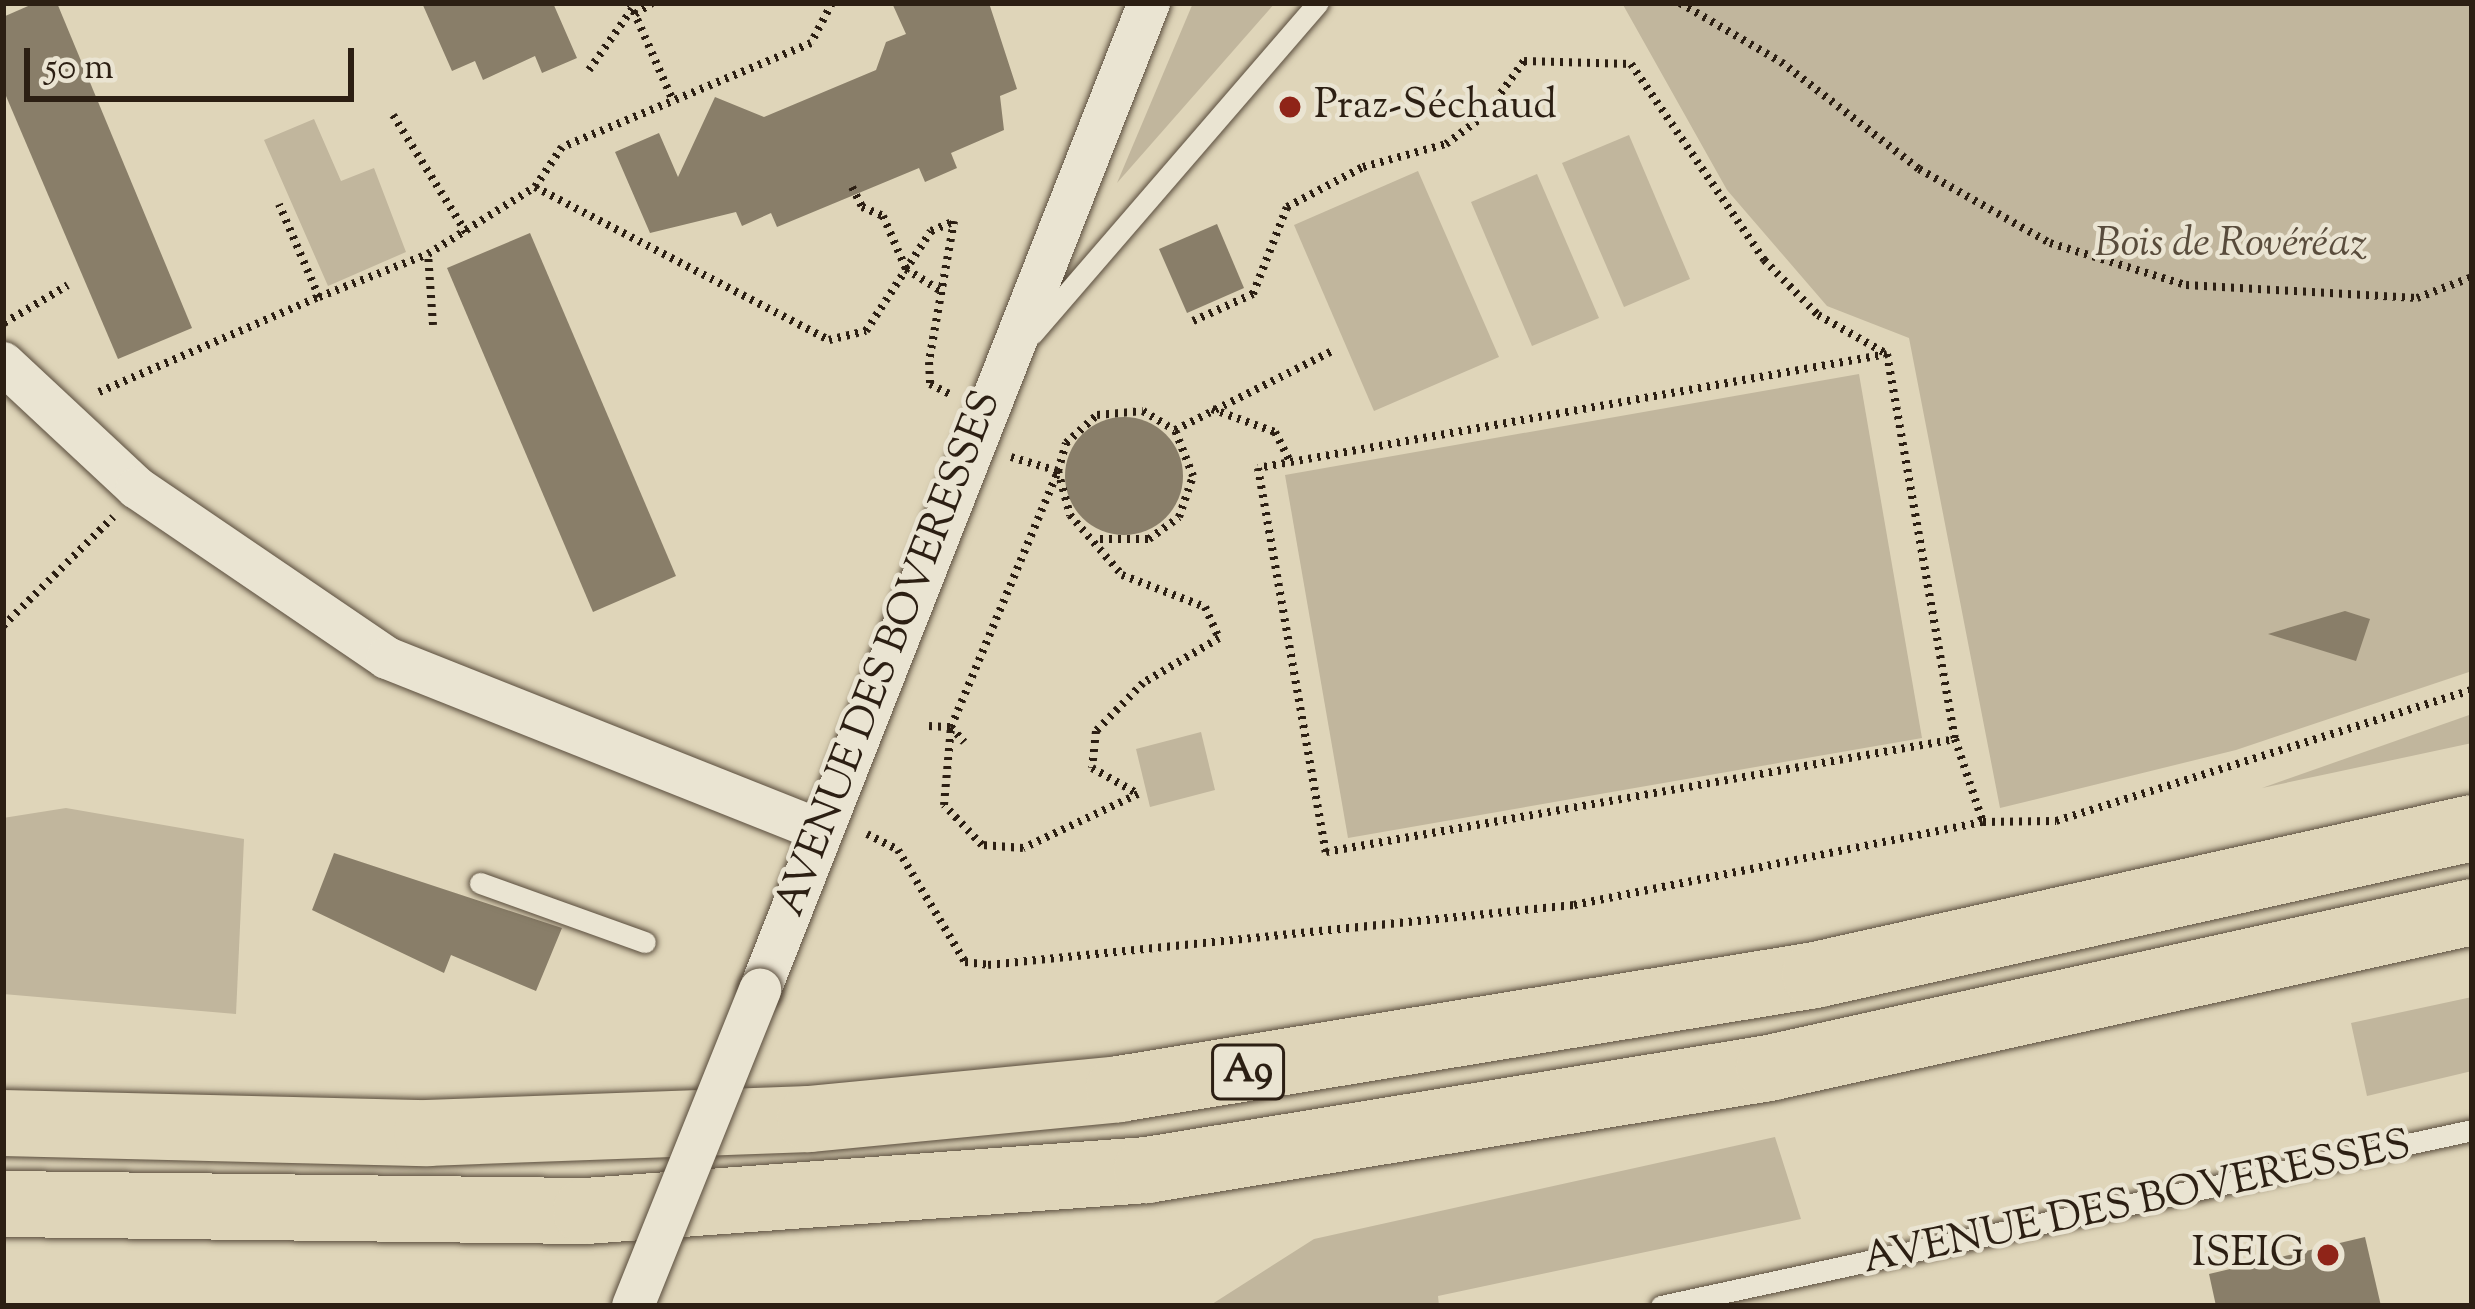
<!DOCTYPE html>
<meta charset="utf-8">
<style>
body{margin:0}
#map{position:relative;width:2475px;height:1309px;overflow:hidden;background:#dfd5b9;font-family:"Sorts Mill Goudy",serif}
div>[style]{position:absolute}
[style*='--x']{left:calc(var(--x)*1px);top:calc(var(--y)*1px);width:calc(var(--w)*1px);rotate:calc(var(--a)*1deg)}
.green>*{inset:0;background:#c1b69d}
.building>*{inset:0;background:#897e69}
.round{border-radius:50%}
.path>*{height:8px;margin-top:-4px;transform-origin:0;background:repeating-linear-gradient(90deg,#2c1f13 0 3px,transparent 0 9px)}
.roads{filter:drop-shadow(0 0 3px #594c3c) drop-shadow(0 0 3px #594c3c)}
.service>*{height:21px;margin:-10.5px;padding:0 10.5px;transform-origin:10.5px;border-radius:10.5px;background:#eae4d2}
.minor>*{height:42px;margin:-21px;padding:0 21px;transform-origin:21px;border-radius:21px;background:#eae4d2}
.motorway>*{height:66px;margin:-33px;padding:0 33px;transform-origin:33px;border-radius:33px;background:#dfd5b9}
.bridges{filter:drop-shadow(0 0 3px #594c3c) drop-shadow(0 0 3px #594c3c)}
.minor-bridge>*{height:42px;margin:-21px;padding:0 21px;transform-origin:21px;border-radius:21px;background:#eae4d2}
.dots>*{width:33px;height:33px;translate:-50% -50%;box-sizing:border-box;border:6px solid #eae4d2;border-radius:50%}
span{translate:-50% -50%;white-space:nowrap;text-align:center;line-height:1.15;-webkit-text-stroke:9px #eae4d2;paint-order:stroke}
.shield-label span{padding:3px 9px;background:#eae4d2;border:3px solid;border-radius:9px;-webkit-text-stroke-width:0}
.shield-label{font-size:39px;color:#2c1f13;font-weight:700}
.poi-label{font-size:42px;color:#2c1f13}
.left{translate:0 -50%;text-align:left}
.right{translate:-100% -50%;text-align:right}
.park-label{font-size:42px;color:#594c3c;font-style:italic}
.street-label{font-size:42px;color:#2c1f13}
.frame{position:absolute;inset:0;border:6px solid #2c1f13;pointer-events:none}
.scale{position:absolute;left:24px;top:48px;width:330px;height:54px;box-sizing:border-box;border:6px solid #2c1f13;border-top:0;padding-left:15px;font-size:36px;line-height:42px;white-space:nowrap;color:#2c1f13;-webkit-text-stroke:9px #eae4d2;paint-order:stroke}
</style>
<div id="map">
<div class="green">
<i style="clip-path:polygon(1193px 3px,1275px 3px,1117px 183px)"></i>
<i style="clip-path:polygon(1622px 3px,2472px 3px,2472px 671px,2236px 750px,2000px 808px,1909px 338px,1827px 306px,1727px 190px)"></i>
<i style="clip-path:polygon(314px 119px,341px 181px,374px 168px,406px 252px,328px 286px,264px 140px)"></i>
<i style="clip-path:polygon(1629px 135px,1690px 279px,1624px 307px,1562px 163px)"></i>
<i style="clip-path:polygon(1418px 171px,1499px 357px,1374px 411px,1294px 225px)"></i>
<i style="clip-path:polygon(1537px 174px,1599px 318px,1532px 346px,1471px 202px)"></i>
<i style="clip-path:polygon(1859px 374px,1922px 738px,1348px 838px,1285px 475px)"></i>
<i style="clip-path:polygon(2472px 714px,2472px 743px,2262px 788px)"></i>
<i style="clip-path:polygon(1201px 732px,1215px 790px,1150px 807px,1136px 749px)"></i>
<i style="clip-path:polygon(66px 808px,244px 839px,236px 1014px,3px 994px,3px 818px)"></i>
<i style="clip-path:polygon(2472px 997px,2472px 1071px,2367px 1096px,2351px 1023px)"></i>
<i style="clip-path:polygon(1775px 1137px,1801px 1219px,1438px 1296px,1439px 1306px,1209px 1306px,1314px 1239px)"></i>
</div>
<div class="building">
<i style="clip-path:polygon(35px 3px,57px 3px,192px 328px,118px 359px,3px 89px,3px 17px)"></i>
<i style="clip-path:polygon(422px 3px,553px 3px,577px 58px,542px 73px,535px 56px,483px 80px,475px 61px,452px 71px)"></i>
<i style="clip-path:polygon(892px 3px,989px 3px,1017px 89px,1000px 96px,1004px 130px,951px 153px,957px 168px,925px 182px,919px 168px,777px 227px,771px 213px,742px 226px,736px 212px,650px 233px,615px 152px,659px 133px,678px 177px,715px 97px,764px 117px,876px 70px,886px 42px,906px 34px)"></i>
<i style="clip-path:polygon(1217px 224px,1244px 288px,1187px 313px,1159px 249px)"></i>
<i style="clip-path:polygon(530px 233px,676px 576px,593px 612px,447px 268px)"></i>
<i class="round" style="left:1065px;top:417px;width:118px;height:118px"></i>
<i style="clip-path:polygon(2345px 611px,2370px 619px,2356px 661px,2268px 634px)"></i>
<i style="clip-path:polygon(334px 853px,562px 928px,536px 991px,451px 955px,444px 973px,312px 910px)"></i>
<i style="clip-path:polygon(2365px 1237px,2381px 1306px,2216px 1306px,2209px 1274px)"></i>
</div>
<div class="path">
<i style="--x:630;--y:3;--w:107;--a:66.3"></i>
<i style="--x:832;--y:3;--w:45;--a:117.7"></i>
<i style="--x:811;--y:43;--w:270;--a:157.3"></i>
<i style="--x:562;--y:147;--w:48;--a:124"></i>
<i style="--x:535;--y:187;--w:331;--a:27.5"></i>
<i style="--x:829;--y:340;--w:38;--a:-14"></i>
<i style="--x:866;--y:331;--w:119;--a:-57"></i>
<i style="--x:931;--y:231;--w:25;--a:-23"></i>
<i style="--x:954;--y:221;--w:143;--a:100.1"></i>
<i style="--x:929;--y:362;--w:22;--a:87"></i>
<i style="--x:930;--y:384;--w:22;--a:27"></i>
<i style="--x:1680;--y:3;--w:117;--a:30.3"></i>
<i style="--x:1781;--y:62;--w:175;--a:37.8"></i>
<i style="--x:1919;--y:169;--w:150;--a:29.5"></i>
<i style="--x:2050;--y:243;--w:142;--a:17.2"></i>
<i style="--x:2186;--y:285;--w:231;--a:3.2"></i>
<i style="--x:2417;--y:298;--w:59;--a:-20.9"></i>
<i style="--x:635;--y:14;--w:20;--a:-33"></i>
<i style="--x:589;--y:70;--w:75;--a:-54.8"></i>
<i style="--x:393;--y:115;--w:140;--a:58.1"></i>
<i style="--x:852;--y:187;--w:22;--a:63"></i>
<i style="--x:862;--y:207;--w:23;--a:23"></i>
<i style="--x:883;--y:216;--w:58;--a:66.5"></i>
<i style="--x:906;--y:269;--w:41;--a:32.2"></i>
<i style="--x:319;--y:297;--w:117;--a:-21.5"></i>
<i style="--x:1193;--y:321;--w:66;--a:-24.2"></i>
<i style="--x:1253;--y:294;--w:93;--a:-68.7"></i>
<i style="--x:1287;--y:207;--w:86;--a:-27.8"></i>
<i style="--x:1363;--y:167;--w:86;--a:-15.5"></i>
<i style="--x:1446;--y:144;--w:49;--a:-36.6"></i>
<i style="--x:1485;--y:115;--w:67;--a:-54.2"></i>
<i style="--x:1524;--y:61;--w:107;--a:1.6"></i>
<i style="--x:1631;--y:64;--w:237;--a:55.8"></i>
<i style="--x:1764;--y:260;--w:77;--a:45.5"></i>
<i style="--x:1818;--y:315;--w:79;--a:29.5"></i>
<i style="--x:1887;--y:354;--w:391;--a:80"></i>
<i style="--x:1955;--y:739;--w:88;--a:71.4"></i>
<i style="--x:4;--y:323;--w:74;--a:-30.7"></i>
<i style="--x:433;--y:325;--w:71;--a:-94"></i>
<i style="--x:428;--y:254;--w:126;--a:-32.1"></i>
<i style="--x:1887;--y:354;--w:639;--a:169.73"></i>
<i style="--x:1258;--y:468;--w:390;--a:80"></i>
<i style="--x:1326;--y:852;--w:639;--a:-10.18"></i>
<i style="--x:99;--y:392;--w:240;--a:-23.4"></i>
<i style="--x:319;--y:297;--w:101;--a:-113.3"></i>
<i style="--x:1212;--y:409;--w:67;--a:20.1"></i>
<i style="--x:1275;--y:432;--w:33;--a:63"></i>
<i style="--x:1011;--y:457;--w:49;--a:16.6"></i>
<i style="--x:1058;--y:471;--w:29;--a:-74"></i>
<i style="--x:1066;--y:443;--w:42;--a:-42.1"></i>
<i style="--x:1097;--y:415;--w:46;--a:-5"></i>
<i style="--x:1143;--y:411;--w:37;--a:31"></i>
<i style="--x:1175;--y:430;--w:178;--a:-26.7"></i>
<i style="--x:1058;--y:471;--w:46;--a:74.7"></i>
<i style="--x:1070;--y:515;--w:79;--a:49.1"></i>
<i style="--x:1122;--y:575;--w:89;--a:21.1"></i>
<i style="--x:1205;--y:607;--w:34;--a:66"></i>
<i style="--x:1219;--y:638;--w:88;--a:149.4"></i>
<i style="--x:1143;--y:683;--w:67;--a:134.4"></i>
<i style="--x:1096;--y:731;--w:37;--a:96"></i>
<i style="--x:1092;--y:768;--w:53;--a:29.5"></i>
<i style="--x:1138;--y:794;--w:127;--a:154.8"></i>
<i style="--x:1023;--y:848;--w:41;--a:-175.8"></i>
<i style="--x:982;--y:845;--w:55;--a:-133.5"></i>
<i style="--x:944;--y:805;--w:78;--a:-84.9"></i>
<i style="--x:951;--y:727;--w:277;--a:-67.3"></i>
<i style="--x:1100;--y:539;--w:49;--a:0"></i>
<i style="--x:1149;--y:539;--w:37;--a:-36"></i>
<i style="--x:1179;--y:517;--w:43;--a:-71.1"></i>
<i style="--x:1193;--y:476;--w:49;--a:-111.4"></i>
<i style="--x:3;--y:626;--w:155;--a:-44.7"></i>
<i style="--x:929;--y:726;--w:22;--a:3"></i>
<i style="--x:951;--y:727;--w:20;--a:49"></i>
<i style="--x:867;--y:834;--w:35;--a:27"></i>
<i style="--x:898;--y:850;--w:131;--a:59.1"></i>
<i style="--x:965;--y:962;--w:23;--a:7"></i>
<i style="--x:988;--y:965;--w:589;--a:-5.85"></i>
<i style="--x:1574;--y:905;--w:417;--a:-11.5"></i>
<i style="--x:1983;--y:822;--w:73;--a:-0.8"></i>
<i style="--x:2056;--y:821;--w:436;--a:-17.5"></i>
</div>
<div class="roads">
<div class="service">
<i style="--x:1032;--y:334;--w:437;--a:-49.2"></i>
<i style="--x:480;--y:883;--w:175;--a:19.7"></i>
<i style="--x:1661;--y:1306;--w:830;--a:-12.24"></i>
</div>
<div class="minor">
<i style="--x:3;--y:363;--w:183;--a:43"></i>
<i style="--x:137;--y:488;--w:302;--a:34.2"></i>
<i style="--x:387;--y:658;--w:468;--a:21.7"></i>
<i style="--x:760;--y:990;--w:1061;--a:-68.49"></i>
</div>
<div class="motorway">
<i style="--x:3;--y:1123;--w:424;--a:1.4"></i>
<i style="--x:427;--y:1133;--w:383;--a:-2.1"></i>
<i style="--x:810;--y:1119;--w:310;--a:-5.5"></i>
<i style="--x:1119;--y:1089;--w:705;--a:-9.3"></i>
<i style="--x:1815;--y:975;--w:673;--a:-12.61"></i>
<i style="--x:3;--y:1204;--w:583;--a:0.69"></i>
<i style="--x:586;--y:1211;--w:562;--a:-4.18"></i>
<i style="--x:1147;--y:1170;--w:630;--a:-9.31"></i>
<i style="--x:1769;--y:1068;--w:720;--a:-12.51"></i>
</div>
</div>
<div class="bridges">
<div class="minor-bridge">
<i style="--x:633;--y:1306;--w:341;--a:-68.1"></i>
</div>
</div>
<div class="dots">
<i style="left:1290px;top:107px;background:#8f2418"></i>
<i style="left:2328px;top:1255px;background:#8f2418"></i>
</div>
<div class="shield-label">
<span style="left:1248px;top:1072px">A9</span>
</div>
<div class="poi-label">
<span class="left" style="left:1314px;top:107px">Praz-Séchaud</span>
<span class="right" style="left:2304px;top:1255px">ISEIG</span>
</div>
<div class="park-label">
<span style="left:2231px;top:245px">Bois de Rovéréaz</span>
</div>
<div class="street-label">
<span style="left:890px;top:654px;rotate:-69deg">AVENUE DES BOVERESSES</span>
<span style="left:2137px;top:1204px;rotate:-12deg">AVENUE DES BOVERESSES</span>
</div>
<div class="frame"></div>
<div class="scale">50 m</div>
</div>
